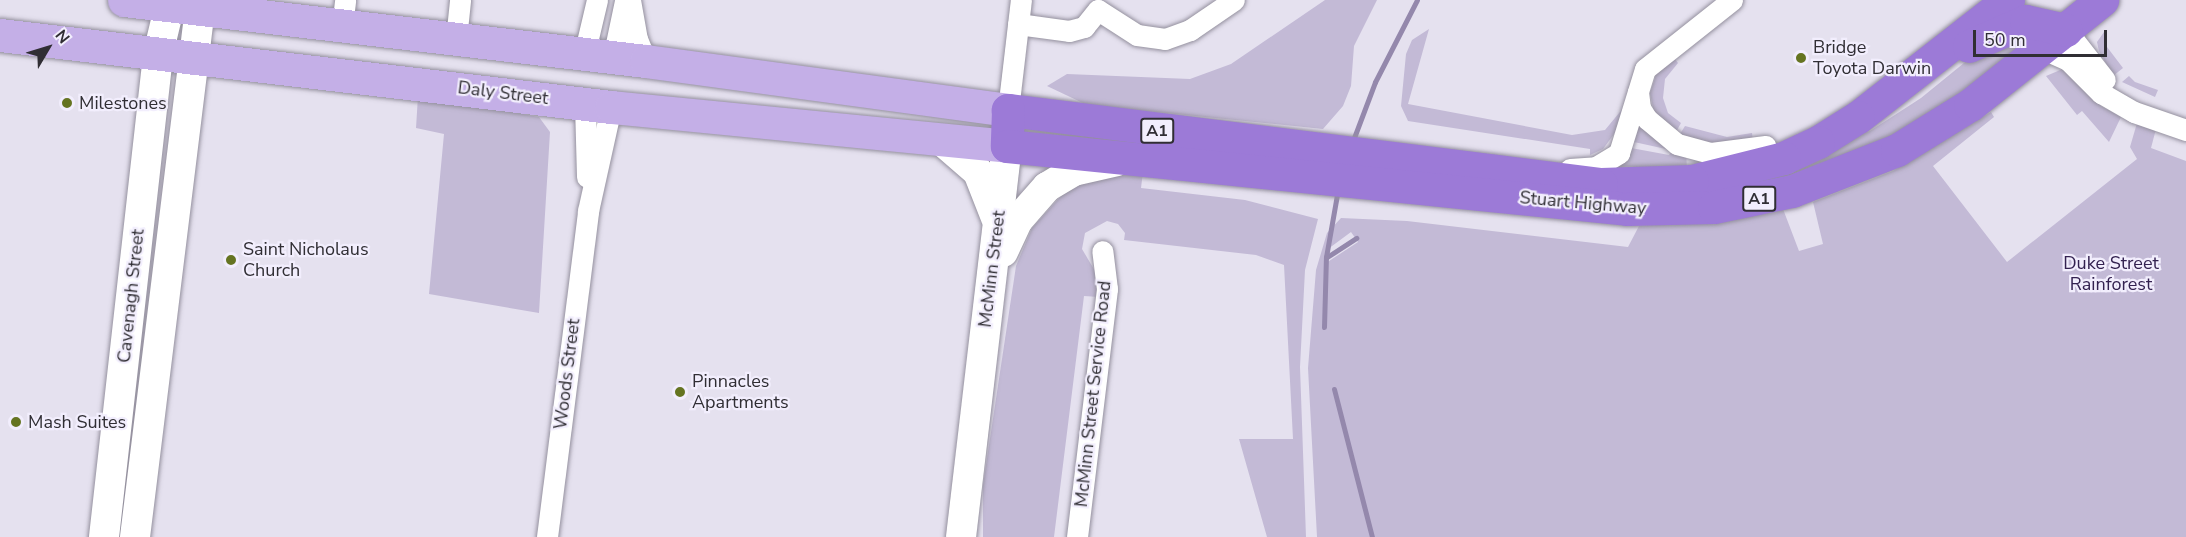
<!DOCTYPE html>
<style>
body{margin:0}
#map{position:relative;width:2186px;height:537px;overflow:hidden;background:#e5e1ef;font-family:"Nunito Sans",sans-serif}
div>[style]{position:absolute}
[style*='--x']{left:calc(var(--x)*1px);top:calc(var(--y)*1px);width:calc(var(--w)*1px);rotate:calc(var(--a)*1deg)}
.green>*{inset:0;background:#c3bad6}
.stream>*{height:5px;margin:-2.5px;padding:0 2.5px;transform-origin:2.5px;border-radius:2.5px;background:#9488ac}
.roads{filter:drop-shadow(0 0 2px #94909e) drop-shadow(0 0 2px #94909e)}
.street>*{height:21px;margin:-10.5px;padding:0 10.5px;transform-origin:10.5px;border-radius:10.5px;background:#fff}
.secondary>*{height:30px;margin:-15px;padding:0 15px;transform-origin:15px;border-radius:15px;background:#fff}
.primary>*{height:33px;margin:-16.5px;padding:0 16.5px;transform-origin:16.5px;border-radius:16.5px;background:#c4afe7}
.highway>*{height:33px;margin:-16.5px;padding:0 16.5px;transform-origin:16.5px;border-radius:16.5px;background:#9c7ad7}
.dots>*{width:16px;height:16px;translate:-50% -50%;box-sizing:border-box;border:3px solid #f2eefd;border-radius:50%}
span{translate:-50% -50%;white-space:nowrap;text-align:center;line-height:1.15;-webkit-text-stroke:4.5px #f2eefd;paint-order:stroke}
.shield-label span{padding:2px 4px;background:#f2eefd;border:2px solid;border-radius:4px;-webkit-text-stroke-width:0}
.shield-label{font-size:16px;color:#302e34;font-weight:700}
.poi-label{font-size:18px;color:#302e34}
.left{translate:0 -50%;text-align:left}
.street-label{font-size:18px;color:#302e34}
.park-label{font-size:18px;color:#332150}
.north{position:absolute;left:18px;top:18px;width:60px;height:60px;-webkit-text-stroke:4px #f2eefd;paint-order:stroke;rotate:52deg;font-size:16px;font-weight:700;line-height:24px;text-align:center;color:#302e34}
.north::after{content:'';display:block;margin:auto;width:21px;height:27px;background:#302e34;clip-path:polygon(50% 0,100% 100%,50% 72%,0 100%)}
.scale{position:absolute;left:1973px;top:30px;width:134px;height:27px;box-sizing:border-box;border:3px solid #302e34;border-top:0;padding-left:8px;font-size:18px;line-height:21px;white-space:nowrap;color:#302e34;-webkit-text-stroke:4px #f2eefd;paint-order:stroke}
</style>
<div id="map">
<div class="green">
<i style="clip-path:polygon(1325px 0,1377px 0,1354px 46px,1351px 86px,1343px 106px,1323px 129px,1087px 105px,1047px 86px,1067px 74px,1190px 79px,1231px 64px)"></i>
<i style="clip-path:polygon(1429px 29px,1408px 104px,1572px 135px,1605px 130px,1629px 101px,1614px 134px,1603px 149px,1590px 155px,1590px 149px,1408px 121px,1401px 106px,1406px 54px,1412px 40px)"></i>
<i style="clip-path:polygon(2104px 32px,2104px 43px,2123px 68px,2113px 76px,2099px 51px,2097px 42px)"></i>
<i style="clip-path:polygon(2016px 37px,2021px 43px,2019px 50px,1894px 140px,1788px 182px,1723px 184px,1870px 131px,1921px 98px,1975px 54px)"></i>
<i style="clip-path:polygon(1674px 58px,1678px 63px,1665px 79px,1663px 98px,1668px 113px,1681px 123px,1676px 132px,1654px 113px,1650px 93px,1656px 75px)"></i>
<i style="clip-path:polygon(2065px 68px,2101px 106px,2121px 117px,2109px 142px,2082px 111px,2077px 115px,2046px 76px)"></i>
<i style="clip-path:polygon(2129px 76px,2135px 82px,2158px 90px,2155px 97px,2122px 82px)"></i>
<i style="clip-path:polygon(418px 96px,539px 117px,550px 132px,539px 313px,429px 294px,444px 134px,416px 128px)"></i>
<i style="clip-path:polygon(evenodd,1991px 112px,1994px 117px,1933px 166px,2007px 262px,2137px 159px,2130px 147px,2137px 123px,2156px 129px,2151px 148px,2186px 161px,2186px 537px,1317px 537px,1308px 368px,1316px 270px,1327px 233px,1341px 218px,1407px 221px,1628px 247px,1639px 226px,1700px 222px,1783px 209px,1799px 251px,1823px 244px,1813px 202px,1893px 171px,1991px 112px,1351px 232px,1358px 242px,1326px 263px,1328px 249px,1351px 232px)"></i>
<i style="clip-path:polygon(1643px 126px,1669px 144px,1666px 149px,1634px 142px,1639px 127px)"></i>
<i style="clip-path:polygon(1685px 126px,1727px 137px,1752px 133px,1753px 141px,1725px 145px,1700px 142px,1680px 134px)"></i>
<i style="clip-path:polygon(1674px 147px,1686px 151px,1687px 170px,1621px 166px,1631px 148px,1669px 155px)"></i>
<i style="clip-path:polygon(1143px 172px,1141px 188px,1245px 200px,1318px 219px,1305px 270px,1300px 367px,1306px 537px,1267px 537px,1239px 439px,1293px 439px,1284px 265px,1256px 255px,1124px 240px,1125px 233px,1118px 224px,1107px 221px,1085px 233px,1082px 249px,1095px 271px,1099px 297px,1084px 296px,1054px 537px,983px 537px,983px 485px,1016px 266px,1032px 228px,1063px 194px,1095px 176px)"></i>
</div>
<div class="stream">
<i style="--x:1352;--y:143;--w:65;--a:-69.3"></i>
<i style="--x:1375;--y:82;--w:92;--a:-62.9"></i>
<i style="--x:1327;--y:257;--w:35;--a:-33"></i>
<i style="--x:1324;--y:327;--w:70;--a:-88.4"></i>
<i style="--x:1326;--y:257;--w:69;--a:-80"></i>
<i style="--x:1334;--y:389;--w:153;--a:75.6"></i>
</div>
<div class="roads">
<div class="street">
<i style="--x:630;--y:0;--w:40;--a:80"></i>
<i style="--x:637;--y:39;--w:24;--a:68"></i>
<i style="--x:1018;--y:24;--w:51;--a:7.8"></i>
<i style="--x:1069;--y:31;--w:16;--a:-15"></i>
<i style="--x:1084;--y:27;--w:22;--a:-51"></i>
<i style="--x:1098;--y:10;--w:46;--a:32.7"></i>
<i style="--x:1137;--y:35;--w:28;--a:8"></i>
<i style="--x:1165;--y:39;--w:27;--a:-20"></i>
<i style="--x:1190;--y:30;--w:53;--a:-34.3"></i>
<i style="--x:342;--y:26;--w:26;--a:-83"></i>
<i style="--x:2066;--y:30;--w:63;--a:52"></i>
<i style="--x:456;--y:39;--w:39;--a:-84"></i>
<i style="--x:2043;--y:49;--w:27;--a:24"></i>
<i style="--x:2068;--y:60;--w:47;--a:45"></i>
<i style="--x:2101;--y:93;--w:38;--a:30"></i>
<i style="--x:2134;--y:112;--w:55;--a:19.1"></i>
<i style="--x:584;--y:55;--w:57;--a:-76.7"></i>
<i style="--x:613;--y:58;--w:58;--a:-78.1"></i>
<i style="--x:1638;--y:92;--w:16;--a:83"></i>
<i style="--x:1640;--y:108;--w:13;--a:58"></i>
<i style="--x:1647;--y:119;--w:39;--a:40"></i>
<i style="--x:1677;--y:144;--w:35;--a:15"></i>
<i style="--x:1711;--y:153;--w:55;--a:-7.3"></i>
<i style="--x:585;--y:104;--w:73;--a:88.4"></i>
<i style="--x:1008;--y:110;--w:111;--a:-83.3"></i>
<i style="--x:1570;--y:169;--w:26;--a:-4"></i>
<i style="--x:1596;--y:167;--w:27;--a:-31"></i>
<i style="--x:1619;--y:153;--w:88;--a:-72.8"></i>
<i style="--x:1645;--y:69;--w:111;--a:-38.4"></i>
<i style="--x:547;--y:537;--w:329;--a:-82.8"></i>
<i style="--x:588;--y:211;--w:107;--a:-77.5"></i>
<i style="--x:1077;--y:537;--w:250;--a:-83.1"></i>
<i style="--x:1107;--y:289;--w:38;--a:-97"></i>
</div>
<div class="secondary">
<i style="--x:942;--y:141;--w:48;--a:40.7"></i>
<i style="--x:978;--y:172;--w:49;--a:68.6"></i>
<i style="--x:1003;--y:252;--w:35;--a:-65"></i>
<i style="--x:1018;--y:220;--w:44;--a:-48.7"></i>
<i style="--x:1047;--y:187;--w:31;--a:-31"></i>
<i style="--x:1074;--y:171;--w:44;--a:-13.1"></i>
<i style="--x:104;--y:537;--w:486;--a:-83.6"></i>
<i style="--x:158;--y:54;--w:56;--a:-76.5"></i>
<i style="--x:135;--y:537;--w:541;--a:-82.99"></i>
<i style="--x:961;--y:537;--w:394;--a:-83.3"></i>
</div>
<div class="primary">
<i style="--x:124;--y:0;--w:526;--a:6.67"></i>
<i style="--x:646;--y:61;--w:365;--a:7.7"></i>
<i style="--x:0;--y:35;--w:615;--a:6.72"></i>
<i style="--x:611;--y:107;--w:398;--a:5.6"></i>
</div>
<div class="highway">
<i style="--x:2008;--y:0;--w:190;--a:142"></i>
<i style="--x:1858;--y:117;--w:47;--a:148"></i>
<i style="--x:1818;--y:142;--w:38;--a:155"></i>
<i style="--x:1784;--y:158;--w:95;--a:166"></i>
<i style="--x:1692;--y:181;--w:91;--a:178.1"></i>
<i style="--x:1601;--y:184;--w:598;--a:-172.89"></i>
<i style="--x:1008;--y:110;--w:36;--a:92"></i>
<i style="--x:1007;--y:146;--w:623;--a:5.8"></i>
<i style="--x:1627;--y:209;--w:87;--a:-1.3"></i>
<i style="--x:1714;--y:207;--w:80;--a:-11.6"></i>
<i style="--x:1792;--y:191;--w:113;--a:-21.3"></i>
<i style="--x:1897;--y:150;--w:86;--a:-31.7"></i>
<i style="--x:1970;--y:105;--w:169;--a:-38.5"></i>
<i style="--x:1969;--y:46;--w:62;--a:-23.7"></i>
<i style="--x:2026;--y:21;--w:41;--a:12.7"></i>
</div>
</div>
<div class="dots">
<i style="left:1801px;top:58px;background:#657421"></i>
<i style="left:67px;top:103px;background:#657421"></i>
<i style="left:231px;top:260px;background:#657421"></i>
<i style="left:680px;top:392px;background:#657421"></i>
<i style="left:16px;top:422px;background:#657421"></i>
</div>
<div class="shield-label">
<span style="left:1157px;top:131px">A1</span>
<span style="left:1759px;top:199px">A1</span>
</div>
<div class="poi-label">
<span class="left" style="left:1813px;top:58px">Bridge<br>Toyota Darwin</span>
<span class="left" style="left:79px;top:103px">Milestones</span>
<span class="left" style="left:243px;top:260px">Saint Nicholaus<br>Church</span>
<span class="left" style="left:692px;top:392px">Pinnacles<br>Apartments</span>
<span class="left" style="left:28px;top:422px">Mash Suites</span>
</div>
<div class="street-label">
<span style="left:503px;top:93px;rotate:7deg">Daly Street</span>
<span style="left:1583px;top:203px;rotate:5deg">Stuart Highway</span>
<span style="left:992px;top:269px;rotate:-83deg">McMinn Street</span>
<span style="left:131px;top:296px;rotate:-84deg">Cavenagh Street</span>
<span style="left:567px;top:374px;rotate:-83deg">Woods Street</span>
<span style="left:1093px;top:394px;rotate:-84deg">McMinn Street Service Road</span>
</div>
<div class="park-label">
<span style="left:2111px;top:274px">Duke Street<br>Rainforest</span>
</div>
<div class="north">N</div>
<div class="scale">50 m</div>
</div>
